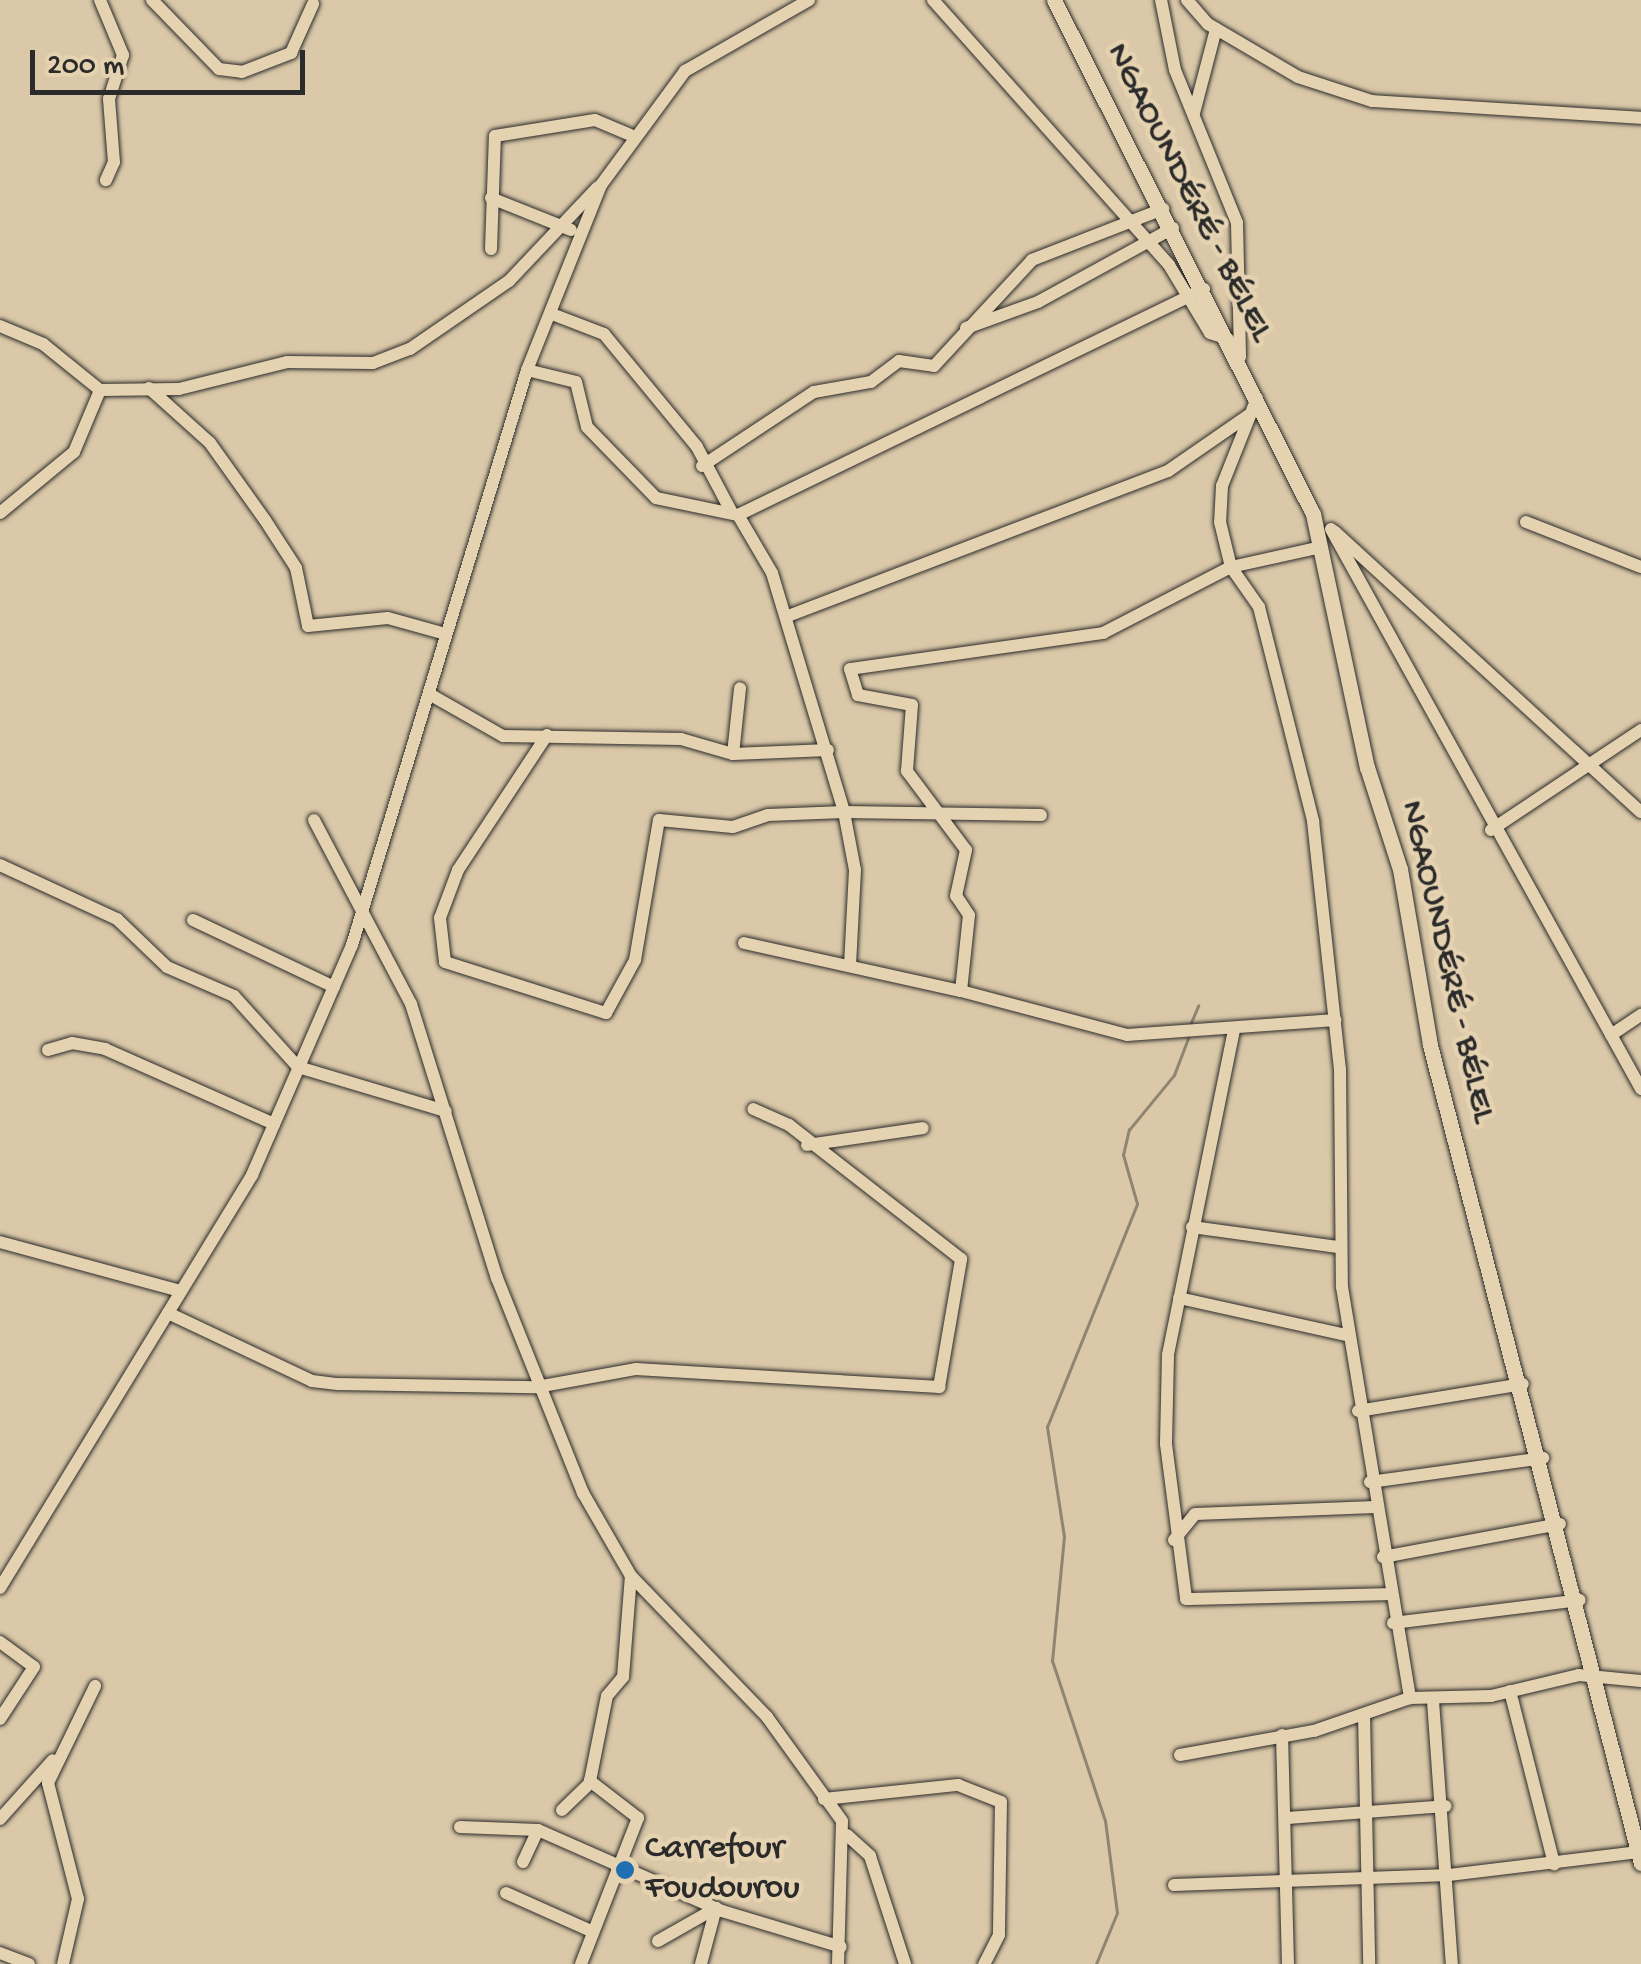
<!DOCTYPE html>
<meta charset="utf-8">
<style>
body{margin:0}
#map{position:relative;width:1641px;height:1964px;overflow:hidden;background:#dac8a8;font-family:"Gochi Hand",sans-serif}
div>[style]{position:absolute}
[style*='--x']{left:calc(var(--x)*1px);top:calc(var(--y)*1px);width:calc(var(--w)*1px);rotate:calc(var(--a)*1deg)}
.stream>*{height:2.5px;margin:-1.25px;padding:0 1.25px;transform-origin:1.25px;border-radius:1.25px;background:#8f8573}
.roads{filter:drop-shadow(0 0 2px #2b2b2b) drop-shadow(0 0 2px #2b2b2b)}
.minor>*{height:12px;margin:-6px;padding:0 6px;transform-origin:6px;border-radius:6px;background:#e5d2b0}
.major>*{height:15px;margin:-7.5px;padding:0 7.5px;transform-origin:7.5px;border-radius:7.5px;background:#e5d2b0}
.dots>*{width:28px;height:28px;translate:-50% -50%;box-sizing:border-box;border:5px solid #e5d2b0;border-radius:50%}
span{translate:-50% -50%;white-space:nowrap;text-align:center;line-height:1.15;-webkit-text-stroke:9px #e5d2b0;paint-order:stroke}
.street-label{font-size:35px;color:#2b2b2b}
.poi-label{font-size:35px;color:#2b2b2b}
.left{translate:0 -50%;text-align:left}
.scale{position:absolute;left:30px;top:50px;width:275px;height:45px;box-sizing:border-box;border:5px solid #2b2b2b;border-top:0;padding-left:12px;font-size:30px;line-height:35px;white-space:nowrap;color:#2b2b2b;-webkit-text-stroke:8px #e5d2b0;paint-order:stroke}
</style>
<div id="map">
<div class="stream">
<i style="--x:1190;--y:1025;--w:21;--a:-67"></i>
<i style="--x:1096;--y:1964;--w:55;--a:-67.6"></i>
<i style="--x:1117;--y:1913;--w:93;--a:-97.4"></i>
<i style="--x:1105;--y:1821;--w:169;--a:-108.3"></i>
<i style="--x:1052;--y:1661;--w:125;--a:-84.5"></i>
<i style="--x:1064;--y:1537;--w:111;--a:-98.8"></i>
<i style="--x:1047;--y:1427;--w:240;--a:-68"></i>
<i style="--x:1137;--y:1204;--w:51;--a:-105.9"></i>
<i style="--x:1123;--y:1155;--w:26;--a:-77"></i>
<i style="--x:1129;--y:1130;--w:71;--a:-50.7"></i>
<i style="--x:1174;--y:1075;--w:40;--a:-69"></i>
</div>
<div class="roads">
<div class="minor">
<i style="--x:100;--y:0;--w:60;--a:67.3"></i>
<i style="--x:123;--y:55;--w:46;--a:107.7"></i>
<i style="--x:109;--y:99;--w:63;--a:85.5"></i>
<i style="--x:114;--y:162;--w:20;--a:114"></i>
<i style="--x:152;--y:0;--w:96;--a:45.8"></i>
<i style="--x:219;--y:69;--w:23;--a:7"></i>
<i style="--x:242;--y:72;--w:53;--a:-21.2"></i>
<i style="--x:291;--y:53;--w:54;--a:-65.8"></i>
<i style="--x:933;--y:0;--w:355;--a:48.3"></i>
<i style="--x:1169;--y:265;--w:79;--a:58.9"></i>
<i style="--x:1210;--y:333;--w:19;--a:18"></i>
<i style="--x:1161;--y:0;--w:71;--a:78.7"></i>
<i style="--x:1175;--y:70;--w:165;--a:67.9"></i>
<i style="--x:1237;--y:223;--w:134;--a:88.7"></i>
<i style="--x:1187;--y:0;--w:32;--a:49"></i>
<i style="--x:1208;--y:24;--w:104;--a:30.5"></i>
<i style="--x:1298;--y:77;--w:78;--a:18"></i>
<i style="--x:1372;--y:101;--w:270;--a:3.6"></i>
<i style="--x:1194;--y:113;--w:87;--a:-75.3"></i>
<i style="--x:491;--y:198;--w:86;--a:21.8"></i>
<i style="--x:491;--y:249;--w:113;--a:-88"></i>
<i style="--x:495;--y:136;--w:101;--a:-9.1"></i>
<i style="--x:595;--y:120;--w:38;--a:23"></i>
<i style="--x:552;--y:314;--w:56;--a:21"></i>
<i style="--x:604;--y:334;--w:146;--a:50.5"></i>
<i style="--x:697;--y:447;--w:72;--a:62"></i>
<i style="--x:0;--y:326;--w:47;--a:22.7"></i>
<i style="--x:43;--y:344;--w:73;--a:38.9"></i>
<i style="--x:966;--y:328;--w:77;--a:-19.9"></i>
<i style="--x:1038;--y:302;--w:154;--a:-28.7"></i>
<i style="--x:527;--y:370;--w:50;--a:13.8"></i>
<i style="--x:576;--y:382;--w:46;--a:76.3"></i>
<i style="--x:587;--y:427;--w:99;--a:45.8"></i>
<i style="--x:656;--y:498;--w:84;--a:11.7"></i>
<i style="--x:738;--y:515;--w:67;--a:59.6"></i>
<i style="--x:772;--y:573;--w:250;--a:73.2"></i>
<i style="--x:844;--y:812;--w:59;--a:79.3"></i>
<i style="--x:855;--y:870;--w:96;--a:93"></i>
<i style="--x:149;--y:388;--w:82;--a:42"></i>
<i style="--x:210;--y:443;--w:95;--a:54.5"></i>
<i style="--x:265;--y:520;--w:57;--a:57.1"></i>
<i style="--x:296;--y:568;--w:59;--a:78.3"></i>
<i style="--x:308;--y:626;--w:80;--a:-5.7"></i>
<i style="--x:388;--y:618;--w:56;--a:15.5"></i>
<i style="--x:1257;--y:398;--w:95;--a:111.7"></i>
<i style="--x:1222;--y:486;--w:36;--a:93"></i>
<i style="--x:1220;--y:522;--w:46;--a:76.3"></i>
<i style="--x:1231;--y:567;--w:49;--a:55"></i>
<i style="--x:1259;--y:607;--w:221;--a:75.8"></i>
<i style="--x:1313;--y:821;--w:249;--a:83.8"></i>
<i style="--x:1340;--y:1069;--w:218;--a:89.5"></i>
<i style="--x:1342;--y:1287;--w:417;--a:80.6"></i>
<i style="--x:702;--y:466;--w:134;--a:-33.5"></i>
<i style="--x:814;--y:392;--w:58;--a:-10"></i>
<i style="--x:871;--y:382;--w:35;--a:-37"></i>
<i style="--x:899;--y:361;--w:35;--a:8"></i>
<i style="--x:934;--y:366;--w:144;--a:-47.2"></i>
<i style="--x:1032;--y:260;--w:141;--a:-21.3"></i>
<i style="--x:0;--y:513;--w:96;--a:-39.5"></i>
<i style="--x:74;--y:452;--w:67;--a:-67.2"></i>
<i style="--x:100;--y:390;--w:79;--a:-0.7"></i>
<i style="--x:179;--y:389;--w:111;--a:-14"></i>
<i style="--x:287;--y:362;--w:86;--a:0.7"></i>
<i style="--x:373;--y:363;--w:40;--a:-21"></i>
<i style="--x:410;--y:349;--w:120;--a:-34.5"></i>
<i style="--x:509;--y:281;--w:129;--a:-46.6"></i>
<i style="--x:738;--y:515;--w:518;--a:-25.87"></i>
<i style="--x:1526;--y:522;--w:123;--a:21.4"></i>
<i style="--x:1331;--y:529;--w:640;--a:61.03"></i>
<i style="--x:1334;--y:531;--w:416;--a:42.5"></i>
<i style="--x:788;--y:616;--w:407;--a:-20.9"></i>
<i style="--x:1168;--y:471;--w:98;--a:-34.7"></i>
<i style="--x:431;--y:695;--w:83;--a:29.7"></i>
<i style="--x:503;--y:736;--w:178;--a:1"></i>
<i style="--x:681;--y:739;--w:54;--a:16.1"></i>
<i style="--x:733;--y:754;--w:66;--a:-83.9"></i>
<i style="--x:547;--y:735;--w:162;--a:123.4"></i>
<i style="--x:458;--y:870;--w:51;--a:110.6"></i>
<i style="--x:440;--y:918;--w:44;--a:83.5"></i>
<i style="--x:445;--y:962;--w:169;--a:17.6"></i>
<i style="--x:606;--y:1013;--w:60;--a:-61.3"></i>
<i style="--x:635;--y:960;--w:142;--a:-80.3"></i>
<i style="--x:659;--y:820;--w:74;--a:5.4"></i>
<i style="--x:733;--y:827;--w:37;--a:-19"></i>
<i style="--x:768;--y:815;--w:76;--a:-2.3"></i>
<i style="--x:844;--y:812;--w:197;--a:0.9"></i>
<i style="--x:733;--y:754;--w:95;--a:-2.4"></i>
<i style="--x:314;--y:820;--w:208;--a:62.2"></i>
<i style="--x:411;--y:1004;--w:287;--a:72.6"></i>
<i style="--x:497;--y:1278;--w:232;--a:68.2"></i>
<i style="--x:583;--y:1493;--w:96;--a:60"></i>
<i style="--x:631;--y:1576;--w:196;--a:46"></i>
<i style="--x:767;--y:1717;--w:128;--a:54.2"></i>
<i style="--x:842;--y:1821;--w:143;--a:91.6"></i>
<i style="--x:1491;--y:830;--w:180;--a:-33.7"></i>
<i style="--x:0;--y:865;--w:129;--a:24.8"></i>
<i style="--x:117;--y:919;--w:69;--a:43.8"></i>
<i style="--x:167;--y:967;--w:73;--a:23.4"></i>
<i style="--x:234;--y:996;--w:96;--a:48"></i>
<i style="--x:298;--y:1067;--w:154;--a:16.6"></i>
<i style="--x:193;--y:920;--w:156;--a:25.4"></i>
<i style="--x:744;--y:943;--w:222;--a:12.5"></i>
<i style="--x:961;--y:991;--w:76;--a:-84"></i>
<i style="--x:969;--y:915;--w:23;--a:-124"></i>
<i style="--x:956;--y:896;--w:47;--a:-77.7"></i>
<i style="--x:966;--y:850;--w:99;--a:-126.8"></i>
<i style="--x:907;--y:771;--w:66;--a:-85.7"></i>
<i style="--x:912;--y:705;--w:55;--a:-169.5"></i>
<i style="--x:858;--y:695;--w:27;--a:-107"></i>
<i style="--x:850;--y:669;--w:256;--a:-8.1"></i>
<i style="--x:1103;--y:633;--w:144;--a:-27.3"></i>
<i style="--x:1231;--y:567;--w:92;--a:-12.5"></i>
<i style="--x:961;--y:991;--w:172;--a:14.8"></i>
<i style="--x:1127;--y:1035;--w:209;--a:-4.1"></i>
<i style="--x:1234;--y:1030;--w:332;--a:101.5"></i>
<i style="--x:1168;--y:1355;--w:89;--a:91.3"></i>
<i style="--x:1166;--y:1444;--w:156;--a:82.6"></i>
<i style="--x:1186;--y:1599;--w:201;--a:-1.4"></i>
<i style="--x:1611;--y:1035;--w:36;--a:-34"></i>
<i style="--x:48;--y:1050;--w:25;--a:-16"></i>
<i style="--x:72;--y:1043;--w:34;--a:10"></i>
<i style="--x:105;--y:1049;--w:185;--a:23.9"></i>
<i style="--x:807;--y:1145;--w:117;--a:-8.3"></i>
<i style="--x:1192;--y:1227;--w:147;--a:7.8"></i>
<i style="--x:0;--y:1242;--w:187;--a:15.2"></i>
<i style="--x:1179;--y:1298;--w:175;--a:12.5"></i>
<i style="--x:168;--y:1313;--w:159;--a:25.3"></i>
<i style="--x:312;--y:1381;--w:26;--a:7"></i>
<i style="--x:338;--y:1384;--w:199;--a:0.9"></i>
<i style="--x:537;--y:1387;--w:101;--a:-10.3"></i>
<i style="--x:636;--y:1369;--w:304;--a:3.4"></i>
<i style="--x:939;--y:1387;--w:130;--a:-80.2"></i>
<i style="--x:961;--y:1259;--w:218;--a:-142.1"></i>
<i style="--x:789;--y:1125;--w:39;--a:-156"></i>
<i style="--x:1358;--y:1411;--w:167;--a:-9.3"></i>
<i style="--x:1370;--y:1482;--w:175;--a:-7.9"></i>
<i style="--x:1174;--y:1540;--w:33;--a:-51"></i>
<i style="--x:1195;--y:1514;--w:180;--a:-2.2"></i>
<i style="--x:1383;--y:1557;--w:180;--a:-10.6"></i>
<i style="--x:0;--y:1588;--w:484;--a:-58.6"></i>
<i style="--x:252;--y:1175;--w:251;--a:-66.5"></i>
<i style="--x:352;--y:945;--w:601;--a:-73.07"></i>
<i style="--x:527;--y:370;--w:199;--a:-68.2"></i>
<i style="--x:601;--y:185;--w:142;--a:-53.6"></i>
<i style="--x:685;--y:71;--w:143;--a:-29.8"></i>
<i style="--x:1393;--y:1623;--w:188;--a:-7"></i>
<i style="--x:0;--y:1642;--w:42;--a:36.3"></i>
<i style="--x:34;--y:1667;--w:62;--a:123.2"></i>
<i style="--x:1510;--y:1691;--w:179;--a:75.7"></i>
<i style="--x:1433;--y:1701;--w:264;--a:85.9"></i>
<i style="--x:1364;--y:1715;--w:249;--a:88.8"></i>
<i style="--x:1282;--y:1735;--w:229;--a:88.5"></i>
<i style="--x:1180;--y:1755;--w:136;--a:-10.2"></i>
<i style="--x:1314;--y:1731;--w:102;--a:-19"></i>
<i style="--x:1410;--y:1698;--w:81;--a:-1.4"></i>
<i style="--x:1491;--y:1696;--w:90;--a:-13.4"></i>
<i style="--x:1579;--y:1675;--w:62;--a:5.5"></i>
<i style="--x:824;--y:1799;--w:135;--a:-6"></i>
<i style="--x:958;--y:1785;--w:46;--a:21.6"></i>
<i style="--x:1001;--y:1802;--w:133;--a:90.9"></i>
<i style="--x:999;--y:1935;--w:33;--a:117"></i>
<i style="--x:562;--y:1810;--w:39;--a:-44"></i>
<i style="--x:1287;--y:1818;--w:159;--a:-4.3"></i>
<i style="--x:0;--y:1819;--w:79;--a:-48.1"></i>
<i style="--x:460;--y:1827;--w:78;--a:2.2"></i>
<i style="--x:847;--y:1835;--w:31;--a:42"></i>
<i style="--x:870;--y:1856;--w:114;--a:72"></i>
<i style="--x:523;--y:1862;--w:35;--a:-65"></i>
<i style="--x:538;--y:1830;--w:201;--a:23.8"></i>
<i style="--x:722;--y:1911;--w:124;--a:16.8"></i>
<i style="--x:1174;--y:1885;--w:275;--a:-2.1"></i>
<i style="--x:1449;--y:1875;--w:191;--a:-6.9"></i>
<i style="--x:506;--y:1893;--w:95;--a:24.1"></i>
<i style="--x:658;--y:1941;--w:67;--a:-29.6"></i>
<i style="--x:716;--y:1908;--w:58;--a:105"></i>
<i style="--x:0;--y:1953;--w:31;--a:21"></i>
<i style="--x:63;--y:1964;--w:67;--a:-77"></i>
<i style="--x:78;--y:1899;--w:120;--a:-104.5"></i>
<i style="--x:48;--y:1783;--w:108;--a:-64.1"></i>
<i style="--x:581;--y:1964;--w:157;--a:-68.7"></i>
<i style="--x:638;--y:1818;--w:61;--a:-142.4"></i>
<i style="--x:590;--y:1781;--w:87;--a:-78.7"></i>
<i style="--x:607;--y:1696;--w:25;--a:-50"></i>
<i style="--x:623;--y:1677;--w:101;--a:-85.5"></i>
</div>
<div class="major">
<i style="--x:1054;--y:0;--w:576;--a:63.26"></i>
<i style="--x:1313;--y:514;--w:259;--a:78"></i>
<i style="--x:1367;--y:767;--w:107;--a:72.1"></i>
<i style="--x:1400;--y:869;--w:179;--a:80.3"></i>
<i style="--x:1430;--y:1045;--w:845;--a:75.54"></i>
</div>
</div>
<div class="dots">
<i style="left:625px;top:1870px;background:#1f6fb2"></i>
</div>
<div class="street-label">
<span style="left:1188px;top:193px;rotate:63deg">NGAOUNDÉRÉ - BÉLEL</span>
<span style="left:1446px;top:962px;rotate:77deg">NGAOUNDÉRÉ - BÉLEL</span>
</div>
<div class="poi-label">
<span class="left" style="left:645px;top:1870px">Carrefour<br>Foudourou</span>
</div>
<div class="scale">200 m</div>
</div>
